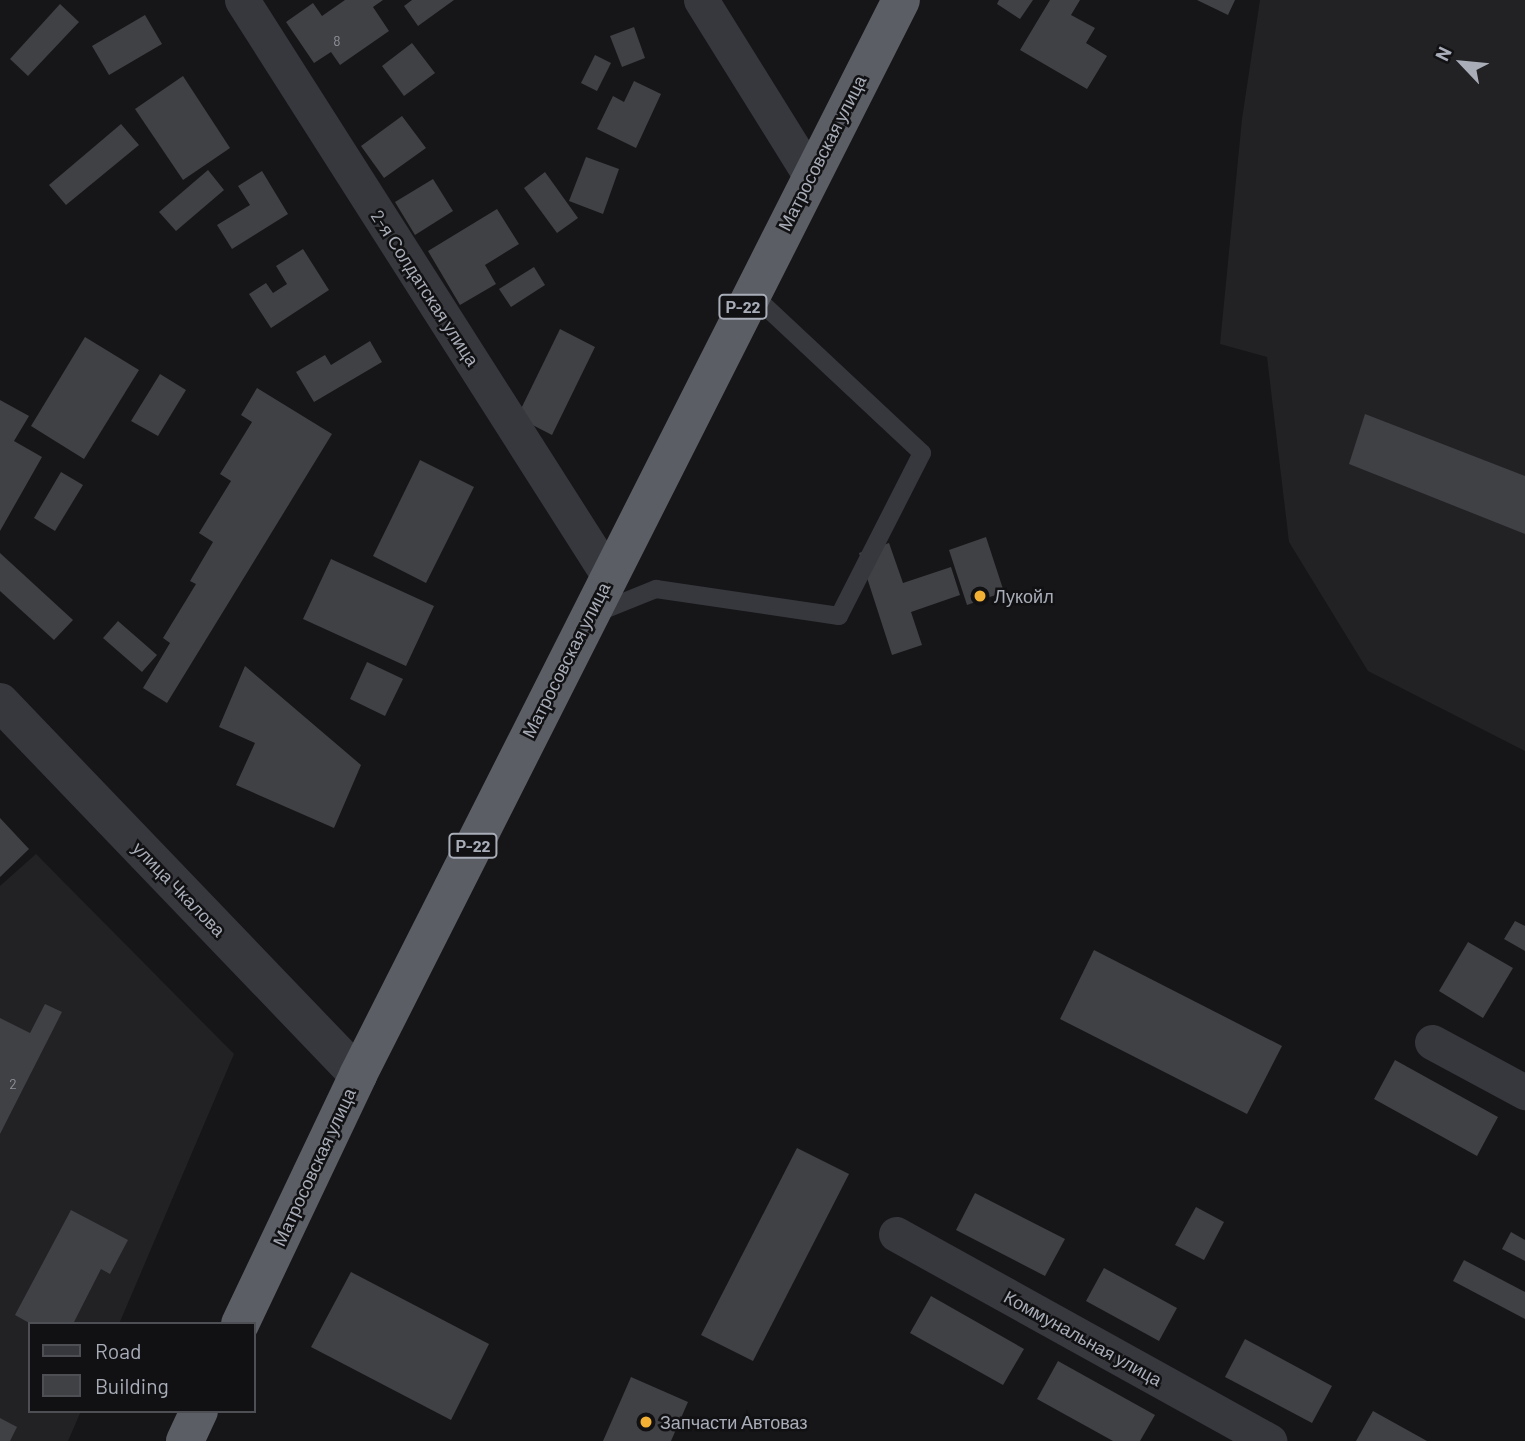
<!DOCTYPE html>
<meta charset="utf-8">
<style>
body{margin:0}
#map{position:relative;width:1525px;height:1441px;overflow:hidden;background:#161618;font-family:Barlow,sans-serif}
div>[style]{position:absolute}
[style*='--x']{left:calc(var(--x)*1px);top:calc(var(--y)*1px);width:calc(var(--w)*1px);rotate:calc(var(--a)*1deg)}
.built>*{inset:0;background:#222225}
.building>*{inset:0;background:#404145}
.service>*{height:18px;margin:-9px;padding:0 9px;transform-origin:9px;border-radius:9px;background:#37383d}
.minor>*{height:35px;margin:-17.5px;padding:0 17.5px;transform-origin:17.5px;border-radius:17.5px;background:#37383d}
.tertiary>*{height:38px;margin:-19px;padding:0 19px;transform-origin:19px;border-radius:19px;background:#37383d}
.trunk>*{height:38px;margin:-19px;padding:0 19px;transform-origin:19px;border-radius:19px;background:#5b5e65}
.dots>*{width:19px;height:19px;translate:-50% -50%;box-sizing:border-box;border:4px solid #111113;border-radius:50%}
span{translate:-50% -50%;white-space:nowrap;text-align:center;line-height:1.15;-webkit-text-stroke:5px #111113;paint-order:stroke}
.number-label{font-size:14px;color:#8e929b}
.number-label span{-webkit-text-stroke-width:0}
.shield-label span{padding:2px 5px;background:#111113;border:2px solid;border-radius:5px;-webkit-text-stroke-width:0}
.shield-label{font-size:16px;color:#a8adb8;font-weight:700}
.street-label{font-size:18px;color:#a8adb8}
.poi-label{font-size:18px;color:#a8adb8}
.left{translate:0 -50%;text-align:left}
.legend{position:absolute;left:28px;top:1322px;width:228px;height:91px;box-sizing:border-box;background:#111113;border:2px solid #4d4f55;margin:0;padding:9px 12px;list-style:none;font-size:21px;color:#a8adb8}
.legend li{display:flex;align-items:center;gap:14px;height:35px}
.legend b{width:35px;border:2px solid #4d4f55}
.north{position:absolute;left:1427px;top:28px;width:70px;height:70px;-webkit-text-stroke:5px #111113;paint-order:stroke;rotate:296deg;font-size:19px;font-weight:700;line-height:28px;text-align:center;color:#a8adb8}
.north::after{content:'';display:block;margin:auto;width:24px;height:32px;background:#a8adb8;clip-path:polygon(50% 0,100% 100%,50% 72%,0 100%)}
</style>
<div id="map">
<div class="built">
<i style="clip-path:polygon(1260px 0,1525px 0,1525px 751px,1368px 671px,1289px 542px,1267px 357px,1220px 344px,1242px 119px)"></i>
<i style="clip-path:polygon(36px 854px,234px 1054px,119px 1324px,30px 1324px,30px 1411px,81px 1411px,68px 1441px,0 1441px,0 886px)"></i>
</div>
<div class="building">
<i style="clip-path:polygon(345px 0,383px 0,373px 7px,389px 31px,340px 65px,331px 52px,314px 63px,286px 22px,313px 3px,322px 16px)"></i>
<i style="clip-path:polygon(412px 0,454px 0,418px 26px,404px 6px)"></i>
<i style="clip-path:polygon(999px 0,1033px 0,1020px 19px,997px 4px)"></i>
<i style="clip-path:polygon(1050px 0,1080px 0,1071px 15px,1095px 28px,1086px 43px,1107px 56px,1087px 89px,1020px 50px)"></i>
<i style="clip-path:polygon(1197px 0,1235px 0,1228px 15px)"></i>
<i style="clip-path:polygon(60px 4px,79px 22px,28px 76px,10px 59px)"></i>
<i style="clip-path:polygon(145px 15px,162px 44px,109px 75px,92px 46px)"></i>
<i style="clip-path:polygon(634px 27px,645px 58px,622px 67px,610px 36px)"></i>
<i style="clip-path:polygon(412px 43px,435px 73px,404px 96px,382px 66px)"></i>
<i style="clip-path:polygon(595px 55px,611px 63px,597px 91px,581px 83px)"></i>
<i style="clip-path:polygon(183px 76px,230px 148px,183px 180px,135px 109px)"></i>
<i style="clip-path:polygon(634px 81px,661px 94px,636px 148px,597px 129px,613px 96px,624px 102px)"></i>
<i style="clip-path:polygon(402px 116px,426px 148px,384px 178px,361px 146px)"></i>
<i style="clip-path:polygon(121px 124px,139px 145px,66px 205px,49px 185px)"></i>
<i style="clip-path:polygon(586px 157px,619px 169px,603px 214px,569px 201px)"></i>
<i style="clip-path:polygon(208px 170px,224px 190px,176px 231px,159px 212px)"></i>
<i style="clip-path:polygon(262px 171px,288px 214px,232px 249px,217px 225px,250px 205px,238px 186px)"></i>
<i style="clip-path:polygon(545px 172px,578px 218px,557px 233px,524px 188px)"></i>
<i style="clip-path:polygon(433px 179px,453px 211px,415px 235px,395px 202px)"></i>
<i style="clip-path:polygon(497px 209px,519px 244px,485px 265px,496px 284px,460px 305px,428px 251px)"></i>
<i style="clip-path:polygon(303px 249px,329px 290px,271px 328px,249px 294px,266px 283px,273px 293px,287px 284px,276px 266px)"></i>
<i style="clip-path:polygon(534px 267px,545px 285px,511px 307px,499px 289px)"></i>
<i style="clip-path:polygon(560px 329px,595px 347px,552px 435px,517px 417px)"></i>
<i style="clip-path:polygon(85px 337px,139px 370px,84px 459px,31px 426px)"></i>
<i style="clip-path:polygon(370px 341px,382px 362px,314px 402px,296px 372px,325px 355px,331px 365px)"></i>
<i style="clip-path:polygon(160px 374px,186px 390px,158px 436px,131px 421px)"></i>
<i style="clip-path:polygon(257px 388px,332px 434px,167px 703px,143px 688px,170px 643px,163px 638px,196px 584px,190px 581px,213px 542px,199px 533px,231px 481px,220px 474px,252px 422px,241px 415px)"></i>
<i style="clip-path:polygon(0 400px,29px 416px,14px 441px,42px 457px,0 531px)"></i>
<i style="clip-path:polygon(1365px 414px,1525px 476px,1525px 534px,1349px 464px)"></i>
<i style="clip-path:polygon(420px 460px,474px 487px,426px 583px,373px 556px)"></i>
<i style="clip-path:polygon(61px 472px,83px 485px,55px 531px,34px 518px)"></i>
<i style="clip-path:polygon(986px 537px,1004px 592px,967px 605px,949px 550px)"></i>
<i style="clip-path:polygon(889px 543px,903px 583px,951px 567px,960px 595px,911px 612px,922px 645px,892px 655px,859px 553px)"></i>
<i style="clip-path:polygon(0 553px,73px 620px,54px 640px,0 591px)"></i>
<i style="clip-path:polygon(331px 559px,434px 606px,406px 666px,303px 619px)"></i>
<i style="clip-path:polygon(118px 621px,157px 655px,142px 672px,103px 638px)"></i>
<i style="clip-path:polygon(367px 662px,403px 679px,385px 716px,350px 699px)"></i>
<i style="clip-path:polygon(245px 666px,361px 765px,334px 828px,236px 785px,255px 743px,219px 727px)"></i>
<i style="clip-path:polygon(0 818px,29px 849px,0 877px)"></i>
<i style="clip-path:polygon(1515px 921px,1525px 926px,1525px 951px,1504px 939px)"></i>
<i style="clip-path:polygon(1468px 942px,1513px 968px,1483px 1018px,1439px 991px)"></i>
<i style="clip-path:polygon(1094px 950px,1282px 1046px,1247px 1114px,1060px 1019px)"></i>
<i style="clip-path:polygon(45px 1004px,62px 1012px,0 1134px,0 1018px,30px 1033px)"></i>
<i style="clip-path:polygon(1395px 1060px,1498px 1117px,1477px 1156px,1374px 1099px)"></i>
<i style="clip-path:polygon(797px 1148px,849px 1174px,753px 1361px,701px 1335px)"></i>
<i style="clip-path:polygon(975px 1193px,1065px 1239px,1045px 1276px,956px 1230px)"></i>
<i style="clip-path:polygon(1196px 1207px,1224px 1222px,1204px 1260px,1175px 1245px)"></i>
<i style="clip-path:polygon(71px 1210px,128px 1240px,110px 1274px,101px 1269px,73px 1324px,31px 1324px,15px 1315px)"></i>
<i style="clip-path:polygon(1511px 1232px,1525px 1240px,1525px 1261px,1502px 1249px)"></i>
<i style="clip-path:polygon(1464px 1260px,1525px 1292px,1525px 1319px,1453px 1281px)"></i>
<i style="clip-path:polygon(1104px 1268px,1177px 1308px,1159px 1341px,1086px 1301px)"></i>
<i style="clip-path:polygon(351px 1272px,489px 1344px,451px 1420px,311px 1347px)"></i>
<i style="clip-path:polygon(931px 1296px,1024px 1349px,1003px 1385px,910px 1333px)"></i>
<i style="clip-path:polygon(1245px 1339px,1332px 1386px,1312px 1423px,1225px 1377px)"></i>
<i style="clip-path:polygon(1058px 1361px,1155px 1415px,1140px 1441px,1113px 1441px,1037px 1399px)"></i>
<i style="clip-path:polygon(631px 1377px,688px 1402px,671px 1441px,603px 1441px)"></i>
<i style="clip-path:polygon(1373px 1411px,1427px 1441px,1356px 1441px)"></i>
<i style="clip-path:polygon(0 1418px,17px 1427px,10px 1441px,0 1441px)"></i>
</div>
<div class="service">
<i style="--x:594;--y:614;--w:67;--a:-22"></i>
<i style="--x:656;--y:589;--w:185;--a:8.4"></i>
<i style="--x:839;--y:616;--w:183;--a:-63"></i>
<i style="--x:922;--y:453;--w:234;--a:-136.9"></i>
</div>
<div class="minor">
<i style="--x:242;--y:0;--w:682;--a:57.52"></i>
<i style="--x:701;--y:0;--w:206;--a:58.1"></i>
<i style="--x:1432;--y:1042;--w:106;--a:28.3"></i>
<i style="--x:896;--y:1234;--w:427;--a:29"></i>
</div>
<div class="tertiary">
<i style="--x:0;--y:702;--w:517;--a:46.18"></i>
</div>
<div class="trunk">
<i style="--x:240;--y:1324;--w:276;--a:-64.6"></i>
<i style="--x:358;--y:1075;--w:1204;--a:-63.2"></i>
<i style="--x:185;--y:1441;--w:33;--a:-65"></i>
</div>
<div class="dots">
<i style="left:980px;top:596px;background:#f2b134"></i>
<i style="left:646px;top:1422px;background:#f2b134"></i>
</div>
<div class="number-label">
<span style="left:337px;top:41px">8</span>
<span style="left:13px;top:1084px">2</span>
</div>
<div class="shield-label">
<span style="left:743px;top:307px">Р-22</span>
<span style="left:473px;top:846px">Р-22</span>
</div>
<div class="street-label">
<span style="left:822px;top:153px;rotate:-63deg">Матросовская улица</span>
<span style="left:425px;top:288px;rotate:57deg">2-я Солдатская улица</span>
<span style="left:566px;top:660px;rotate:-63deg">Матросовская улица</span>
<span style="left:179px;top:889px;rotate:46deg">улица Чкалова</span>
<span style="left:314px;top:1167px;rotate:-65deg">Матросовская улица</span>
<span style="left:1083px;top:1338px;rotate:29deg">Коммунальная улица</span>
</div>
<div class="poi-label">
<span class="left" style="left:994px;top:596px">Лукойл</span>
<span class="left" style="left:660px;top:1422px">Запчасти Автоваз</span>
</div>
<ul class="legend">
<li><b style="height:9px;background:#37383d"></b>Road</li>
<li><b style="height:19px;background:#404145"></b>Building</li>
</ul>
<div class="north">N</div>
</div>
